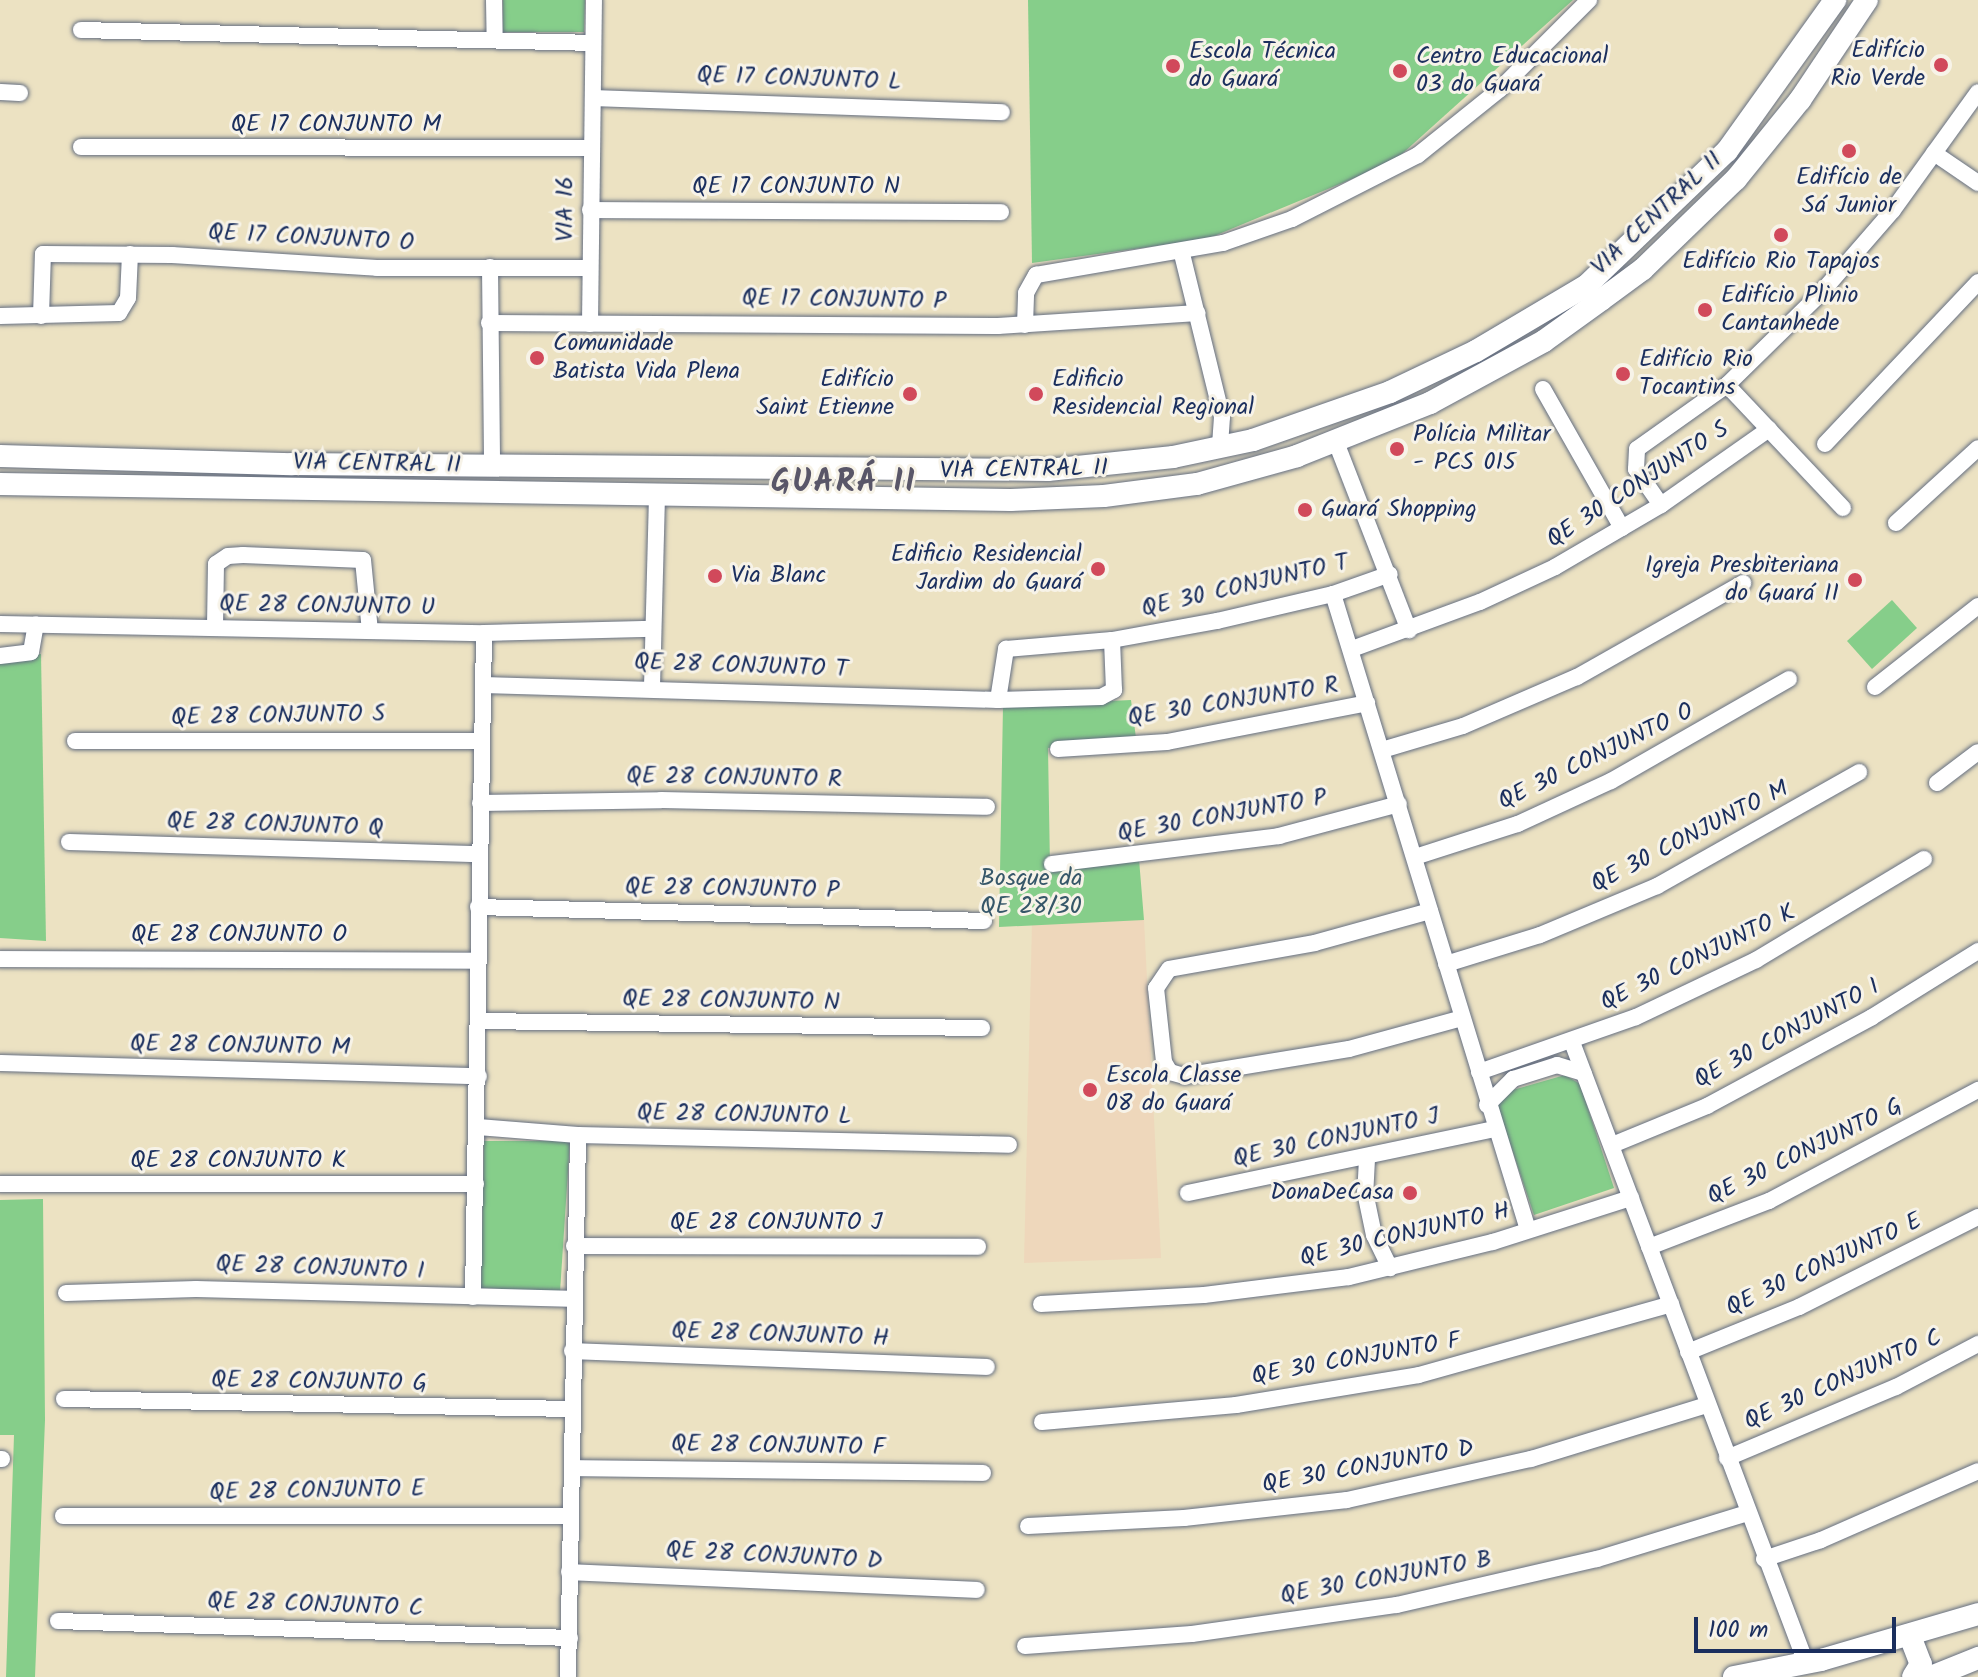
<!DOCTYPE html>
<meta charset="utf-8">
<style>
body{margin:0}
#map{position:relative;width:1978px;height:1677px;overflow:hidden;background:#ece2c2;font-family:Kalam,sans-serif}
div>[style]{position:absolute}
[style*='--x']{left:calc(var(--x)*1px);top:calc(var(--y)*1px);width:calc(var(--w)*1px);rotate:calc(var(--a)*1deg)}
.built>*{inset:0;background:#eed7bb}
.green>*{inset:0;background:#86ce8a}
.roads{filter:drop-shadow(0 0 2px #646e81) drop-shadow(0 0 2px #646e81)}
.street>*{height:16px;margin:-8px;padding:0 8px;transform-origin:8px;border-radius:8px;background:#fff}
.secondary>*{height:22px;margin:-11px;padding:0 11px;transform-origin:11px;border-radius:11px;background:#fff}
.dots>*{width:22px;height:22px;translate:-50% -50%;box-sizing:border-box;border:4px solid #f7f3e8;border-radius:50%}
span{translate:-50% -50%;white-space:nowrap;text-align:center;line-height:1.15;-webkit-text-stroke:6px #f7f3e8;paint-order:stroke}
.poi-label{font-size:24px;color:#1b2f5e}
.right{translate:-100% -50%;text-align:right}
.left{translate:0 -50%;text-align:left}
.street-label{font-size:24px;color:#1b2f5e}
.park-label{font-size:24px;color:#365769}
.district-label{font-size:32px;color:#595668;font-weight:700;letter-spacing:2px}
.scale{position:absolute;left:1694px;top:1617px;width:202px;height:36px;box-sizing:border-box;border:4px solid #1b2f5e;border-top:0;padding-left:10px;font-size:24px;line-height:28px;white-space:nowrap;color:#1b2f5e;-webkit-text-stroke:6px #f7f3e8;paint-order:stroke}
</style>
<div id="map">
<div class="built">
<i style="clip-path:polygon(1144px 920px,1161px 1258px,1024px 1263px,1032px 922px)"></i>
</div>
<div class="green">
<i style="clip-path:polygon(503px 0,585px 0,584px 32px,503px 32px)"></i>
<i style="clip-path:polygon(1028px 0,1573px 0,1393px 162px,1207px 239px,1032px 263px)"></i>
<i style="clip-path:polygon(1892px 600px,1917px 628px,1872px 669px,1847px 641px)"></i>
<i style="clip-path:polygon(41px 654px,46px 941px,0 938px,0 656px)"></i>
<i style="clip-path:polygon(1131px 700px,1136px 738px,1048px 748px,1050px 867px,1139px 859px,1144px 920px,999px 927px,1003px 706px)"></i>
<i style="clip-path:polygon(1565px 1075px,1580px 1084px,1614px 1188px,1534px 1215px,1497px 1105px,1509px 1091px)"></i>
<i style="clip-path:polygon(484px 1141px,570px 1141px,560px 1292px,481px 1288px)"></i>
<i style="clip-path:polygon(43px 1199px,45px 1420px,35px 1677px,6px 1677px,14px 1435px,0 1435px,0 1200px)"></i>
</div>
<div class="roads">
<div class="street">
<i style="--x:494;--y:0;--w:39;--a:89"></i>
<i style="--x:81;--y:30;--w:512;--a:1.45"></i>
<i style="--x:0;--y:92;--w:20;--a:3"></i>
<i style="--x:593;--y:98;--w:409;--a:2"></i>
<i style="--x:81;--y:147;--w:509;--a:0.11"></i>
<i style="--x:1934;--y:153;--w:53;--a:34.3"></i>
<i style="--x:590;--y:210;--w:411;--a:0.3"></i>
<i style="--x:1182;--y:254;--w:168;--a:76.2"></i>
<i style="--x:1222;--y:417;--w:31;--a:94"></i>
<i style="--x:490;--y:267;--w:200;--a:89.4"></i>
<i style="--x:0;--y:316;--w:119;--a:-1.4"></i>
<i style="--x:119;--y:313;--w:17;--a:-59"></i>
<i style="--x:128;--y:298;--w:44;--a:-87.4"></i>
<i style="--x:41;--y:316;--w:62;--a:-88.2"></i>
<i style="--x:43;--y:254;--w:129;--a:0.4"></i>
<i style="--x:172;--y:255;--w:205;--a:3.6"></i>
<i style="--x:377;--y:268;--w:213;--a:0"></i>
<i style="--x:489;--y:323;--w:509;--a:0.34"></i>
<i style="--x:998;--y:326;--w:200;--a:-3.7"></i>
<i style="--x:590;--y:324;--w:324;--a:-89.3"></i>
<i style="--x:1025;--y:325;--w:32;--a:-88"></i>
<i style="--x:1026;--y:293;--w:21;--a:-61"></i>
<i style="--x:1036;--y:275;--w:190;--a:-9.7"></i>
<i style="--x:1223;--y:243;--w:73;--a:-19.2"></i>
<i style="--x:1292;--y:219;--w:141;--a:-26.9"></i>
<i style="--x:1418;--y:155;--w:105;--a:-38.8"></i>
<i style="--x:1500;--y:89;--w:126;--a:-45"></i>
<i style="--x:1727;--y:385;--w:169;--a:46.7"></i>
<i style="--x:1543;--y:389;--w:160;--a:60.4"></i>
<i style="--x:1336;--y:442;--w:202;--a:68.8"></i>
<i style="--x:1825;--y:444;--w:223;--a:-46.6"></i>
<i style="--x:1661;--y:505;--w:44;--a:-124.8"></i>
<i style="--x:1636;--y:469;--w:20;--a:-87"></i>
<i style="--x:1637;--y:449;--w:110;--a:-35.4"></i>
<i style="--x:1727;--y:385;--w:130;--a:-44.4"></i>
<i style="--x:1820;--y:294;--w:111;--a:-49"></i>
<i style="--x:1893;--y:210;--w:145;--a:-54.2"></i>
<i style="--x:1896;--y:523;--w:111;--a:-42.4"></i>
<i style="--x:1333;--y:594;--w:665;--a:72.95"></i>
<i style="--x:0;--y:624;--w:484;--a:1.1"></i>
<i style="--x:484;--y:633;--w:169;--a:-1.4"></i>
<i style="--x:215;--y:627;--w:63;--a:-89.1"></i>
<i style="--x:216;--y:564;--w:14;--a:-34"></i>
<i style="--x:228;--y:556;--w:15;--a:-4"></i>
<i style="--x:243;--y:555;--w:120;--a:2.4"></i>
<i style="--x:363;--y:560;--w:71;--a:84.4"></i>
<i style="--x:1352;--y:649;--w:136;--a:-20.2"></i>
<i style="--x:1480;--y:602;--w:83;--a:-25"></i>
<i style="--x:1555;--y:567;--w:123;--a:-30.3"></i>
<i style="--x:1661;--y:505;--w:132;--a:-35.1"></i>
<i style="--x:0;--y:656;--w:31;--a:-7"></i>
<i style="--x:31;--y:652;--w:28;--a:-80"></i>
<i style="--x:483;--y:685;--w:515;--a:1.67"></i>
<i style="--x:998;--y:700;--w:103;--a:-1.7"></i>
<i style="--x:1101;--y:697;--w:15;--a:-28"></i>
<i style="--x:1114;--y:690;--w:50;--a:-92.3"></i>
<i style="--x:652;--y:687;--w:193;--a:-88.5"></i>
<i style="--x:1875;--y:687;--w:131;--a:-38.2"></i>
<i style="--x:998;--y:700;--w:52;--a:-81.1"></i>
<i style="--x:1006;--y:649;--w:106;--a:-4.9"></i>
<i style="--x:1112;--y:640;--w:107;--a:-10.3"></i>
<i style="--x:1217;--y:621;--w:119;--a:-13.1"></i>
<i style="--x:1333;--y:594;--w:60;--a:-19.3"></i>
<i style="--x:75;--y:741;--w:407;--a:0"></i>
<i style="--x:1058;--y:749;--w:109;--a:-3.7"></i>
<i style="--x:1167;--y:742;--w:204;--a:-11"></i>
<i style="--x:1382;--y:750;--w:84;--a:-16.5"></i>
<i style="--x:1463;--y:726;--w:124;--a:-23.3"></i>
<i style="--x:1577;--y:677;--w:191;--a:-29.5"></i>
<i style="--x:1937;--y:783;--w:51;--a:-37.1"></i>
<i style="--x:480;--y:803;--w:181;--a:-0.9"></i>
<i style="--x:661;--y:800;--w:326;--a:1.2"></i>
<i style="--x:69;--y:842;--w:411;--a:1.7"></i>
<i style="--x:1415;--y:857;--w:108;--a:-17.8"></i>
<i style="--x:1518;--y:824;--w:102;--a:-24.8"></i>
<i style="--x:1611;--y:781;--w:205;--a:-29.8"></i>
<i style="--x:1052;--y:864;--w:229;--a:-7"></i>
<i style="--x:1279;--y:836;--w:124;--a:-14.9"></i>
<i style="--x:478;--y:907;--w:506;--a:1.58"></i>
<i style="--x:1430;--y:911;--w:119;--a:164.5"></i>
<i style="--x:1315;--y:943;--w:148;--a:169.9"></i>
<i style="--x:1169;--y:969;--w:23;--a:124"></i>
<i style="--x:1156;--y:988;--w:74;--a:83.8"></i>
<i style="--x:1164;--y:1062;--w:12;--a:59"></i>
<i style="--x:1170;--y:1072;--w:15;--a:16"></i>
<i style="--x:1184;--y:1076;--w:167;--a:-9.3"></i>
<i style="--x:1349;--y:1049;--w:117;--a:-15.3"></i>
<i style="--x:0;--y:959;--w:478;--a:0.2"></i>
<i style="--x:1446;--y:964;--w:98;--a:-17.1"></i>
<i style="--x:1540;--y:935;--w:127;--a:-22.7"></i>
<i style="--x:1657;--y:886;--w:232;--a:-29.4"></i>
<i style="--x:479;--y:1021;--w:503;--a:0.8"></i>
<i style="--x:1572;--y:1042;--w:664;--a:69.35"></i>
<i style="--x:0;--y:1063;--w:479;--a:1.6"></i>
<i style="--x:1479;--y:1072;--w:166;--a:-19.3"></i>
<i style="--x:1636;--y:1017;--w:133;--a:-25.4"></i>
<i style="--x:1756;--y:960;--w:196;--a:-31"></i>
<i style="--x:1487;--y:1105;--w:37;--a:-45"></i>
<i style="--x:1513;--y:1079;--w:46;--a:-17.7"></i>
<i style="--x:1557;--y:1065;--w:28;--a:17"></i>
<i style="--x:478;--y:1127;--w:100;--a:4.6"></i>
<i style="--x:578;--y:1135;--w:431;--a:1.3"></i>
<i style="--x:1612;--y:1145;--w:103;--a:-22.3"></i>
<i style="--x:1707;--y:1106;--w:187;--a:-28.3"></i>
<i style="--x:1872;--y:1017;--w:125;--a:-31.9"></i>
<i style="--x:1367;--y:1159;--w:33;--a:93"></i>
<i style="--x:1365;--y:1192;--w:44;--a:78.2"></i>
<i style="--x:1374;--y:1235;--w:37;--a:64"></i>
<i style="--x:0;--y:1184;--w:476;--a:0"></i>
<i style="--x:1188;--y:1193;--w:313;--a:-11.8"></i>
<i style="--x:574;--y:1246;--w:404;--a:0.1"></i>
<i style="--x:1649;--y:1247;--w:129;--a:-21"></i>
<i style="--x:1769;--y:1201;--w:237;--a:-28"></i>
<i style="--x:66;--y:1293;--w:130;--a:-1.8"></i>
<i style="--x:196;--y:1289;--w:377;--a:1.5"></i>
<i style="--x:473;--y:1297;--w:664;--a:-89.05"></i>
<i style="--x:1041;--y:1304;--w:163;--a:-3.2"></i>
<i style="--x:1204;--y:1295;--w:146;--a:-7.1"></i>
<i style="--x:1349;--y:1277;--w:148;--a:-13.7"></i>
<i style="--x:1493;--y:1242;--w:145;--a:-17.7"></i>
<i style="--x:572;--y:1351;--w:415;--a:2.2"></i>
<i style="--x:1688;--y:1352;--w:120;--a:-22.1"></i>
<i style="--x:1799;--y:1307;--w:200;--a:-26.7"></i>
<i style="--x:64;--y:1399;--w:508;--a:1.13"></i>
<i style="--x:1042;--y:1422;--w:195;--a:-5"></i>
<i style="--x:1236;--y:1405;--w:185;--a:-9.3"></i>
<i style="--x:1419;--y:1375;--w:262;--a:-15.7"></i>
<i style="--x:1727;--y:1458;--w:183;--a:-22.8"></i>
<i style="--x:1896;--y:1387;--w:93;--a:-27.7"></i>
<i style="--x:0;--y:1459;--w:2;--a:0"></i>
<i style="--x:572;--y:1468;--w:411;--a:0.7"></i>
<i style="--x:63;--y:1516;--w:507;--a:0"></i>
<i style="--x:1028;--y:1526;--w:156;--a:-2.9"></i>
<i style="--x:1184;--y:1518;--w:164;--a:-6.3"></i>
<i style="--x:1347;--y:1500;--w:189;--a:-12.6"></i>
<i style="--x:1531;--y:1459;--w:184;--a:-17.1"></i>
<i style="--x:1764;--y:1559;--w:60;--a:-18.4"></i>
<i style="--x:1821;--y:1540;--w:171;--a:-23.7"></i>
<i style="--x:569;--y:1572;--w:408;--a:2.5"></i>
<i style="--x:58;--y:1621;--w:512;--a:1.9"></i>
<i style="--x:1025;--y:1646;--w:167;--a:-4.1"></i>
<i style="--x:1192;--y:1634;--w:207;--a:-8.1"></i>
<i style="--x:1397;--y:1605;--w:205;--a:-13"></i>
<i style="--x:1597;--y:1559;--w:157;--a:-17"></i>
<i style="--x:568;--y:1677;--w:542;--a:-88.94"></i>
</div>
<div class="secondary">
<i style="--x:0;--y:456;--w:292;--a:1.6"></i>
<i style="--x:292;--y:464;--w:756;--a:0.45"></i>
<i style="--x:1048;--y:470;--w:126;--a:-5.9"></i>
<i style="--x:1173;--y:457;--w:82;--a:-12"></i>
<i style="--x:1253;--y:440;--w:145;--a:-19.3"></i>
<i style="--x:1390;--y:392;--w:95;--a:-25.5"></i>
<i style="--x:1476;--y:351;--w:128;--a:-30.6"></i>
<i style="--x:1586;--y:286;--w:195;--a:-43.8"></i>
<i style="--x:1727;--y:151;--w:186;--a:-54.4"></i>
<i style="--x:0;--y:484;--w:1011;--a:0.91"></i>
<i style="--x:1011;--y:500;--w:93;--a:-2.5"></i>
<i style="--x:1104;--y:496;--w:94;--a:-7.4"></i>
<i style="--x:1197;--y:484;--w:104;--a:-15.6"></i>
<i style="--x:1297;--y:456;--w:143;--a:-21.7"></i>
<i style="--x:1430;--y:403;--w:130;--a:-28.5"></i>
<i style="--x:1544;--y:341;--w:70;--a:-35.7"></i>
<i style="--x:1601;--y:300;--w:52;--a:-36.4"></i>
<i style="--x:1643;--y:269;--w:129;--a:-44.1"></i>
<i style="--x:1736;--y:179;--w:102;--a:-51"></i>
<i style="--x:1800;--y:100;--w:120;--a:-56.2"></i>
<i style="--x:1910;--y:1636;--w:30;--a:69"></i>
<i style="--x:1921;--y:1664;--w:15;--a:122"></i>
<i style="--x:1734;--y:1677;--w:89;--a:-11.1"></i>
<i style="--x:1821;--y:1660;--w:164;--a:-16.3"></i>
<i style="--x:1931;--y:1677;--w:51;--a:-22"></i>
</div>
</div>
<div class="dots">
<i style="left:1941px;top:65px;background:#d1495b"></i>
<i style="left:1173px;top:66px;background:#d1495b"></i>
<i style="left:1400px;top:71px;background:#d1495b"></i>
<i style="left:1849px;top:151px;background:#d1495b"></i>
<i style="left:1781px;top:235px;background:#d1495b"></i>
<i style="left:1705px;top:310px;background:#d1495b"></i>
<i style="left:537px;top:358px;background:#d1495b"></i>
<i style="left:1623px;top:374px;background:#d1495b"></i>
<i style="left:910px;top:394px;background:#d1495b"></i>
<i style="left:1036px;top:394px;background:#d1495b"></i>
<i style="left:1397px;top:449px;background:#d1495b"></i>
<i style="left:1305px;top:510px;background:#d1495b"></i>
<i style="left:1098px;top:569px;background:#d1495b"></i>
<i style="left:715px;top:576px;background:#d1495b"></i>
<i style="left:1855px;top:580px;background:#d1495b"></i>
<i style="left:1090px;top:1090px;background:#d1495b"></i>
<i style="left:1410px;top:1193px;background:#d1495b"></i>
</div>
<div class="poi-label">
<span class="right" style="left:1925px;top:65px">Edifício<br>Rio Verde</span>
<span class="left" style="left:1189px;top:66px">Escola Técnica<br>do Guará</span>
<span class="left" style="left:1416px;top:71px">Centro Educacional<br>03 do Guará</span>
<span style="left:1849px;top:192px">Edifício de<br>Sá Junior</span>
<span style="left:1781px;top:262px">Edifício Rio Tapajos</span>
<span class="left" style="left:1721px;top:310px">Edifício Plinio<br>Cantanhede</span>
<span class="left" style="left:553px;top:358px">Comunidade<br>Batista Vida Plena</span>
<span class="left" style="left:1639px;top:374px">Edifício Rio<br>Tocantins</span>
<span class="right" style="left:894px;top:394px">Edifício<br>Saint Etienne</span>
<span class="left" style="left:1052px;top:394px">Edificio<br>Residencial Regional</span>
<span class="left" style="left:1413px;top:449px">Polícia Militar<br>- PCS 015</span>
<span class="left" style="left:1321px;top:510px">Guará Shopping</span>
<span class="right" style="left:1082px;top:569px">Edificio Residencial<br>Jardim do Guará</span>
<span class="right" style="left:1839px;top:580px">Igreja Presbiteriana<br>do Guará II</span>
<span class="left" style="left:731px;top:576px">Via Blanc</span>
<span class="left" style="left:1106px;top:1090px">Escola Classe<br>08 do Guará</span>
<span class="right" style="left:1394px;top:1193px">DonaDeCasa</span>
</div>
<div class="street-label">
<span style="left:799px;top:79px;rotate:2deg">QE 17 CONJUNTO L</span>
<span style="left:336px;top:125px">QE 17 CONJUNTO M</span>
<span style="left:796px;top:187px">QE 17 CONJUNTO N</span>
<span style="left:566px;top:209px;rotate:-90deg">VIA 16</span>
<span style="left:1657px;top:214px;rotate:-43deg">VIA CENTRAL II</span>
<span style="left:311px;top:238px;rotate:3deg">QE 17 CONJUNTO O</span>
<span style="left:844px;top:300px;rotate:1deg">QE 17 CONJUNTO P</span>
<span style="left:377px;top:464px;rotate:1deg">VIA CENTRAL II</span>
<span style="left:1024px;top:470px;rotate:-1deg">VIA CENTRAL II</span>
<span style="left:1638px;top:485px;rotate:-33deg">QE 30 CONJUNTO S</span>
<span style="left:1245px;top:586px;rotate:-13deg">QE 30 CONJUNTO T</span>
<span style="left:327px;top:606px;rotate:1deg">QE 28 CONJUNTO U</span>
<span style="left:741px;top:666px;rotate:2deg">QE 28 CONJUNTO T</span>
<span style="left:1233px;top:702px;rotate:-9deg">QE 30 CONJUNTO R</span>
<span style="left:278px;top:716px;rotate:-1deg">QE 28 CONJUNTO S</span>
<span style="left:1596px;top:757px;rotate:-26deg">QE 30 CONJUNTO O</span>
<span style="left:734px;top:778px;rotate:1deg">QE 28 CONJUNTO R</span>
<span style="left:1222px;top:816px;rotate:-10deg">QE 30 CONJUNTO P</span>
<span style="left:275px;top:825px;rotate:2deg">QE 28 CONJUNTO Q</span>
<span style="left:1690px;top:837px;rotate:-27deg">QE 30 CONJUNTO M</span>
<span style="left:732px;top:889px;rotate:1deg">QE 28 CONJUNTO P</span>
<span style="left:239px;top:935px">QE 28 CONJUNTO O</span>
<span style="left:1698px;top:958px;rotate:-26deg">QE 30 CONJUNTO K</span>
<span style="left:731px;top:1001px;rotate:1deg">QE 28 CONJUNTO N</span>
<span style="left:1787px;top:1034px;rotate:-28deg">QE 30 CONJUNTO I</span>
<span style="left:240px;top:1046px;rotate:1deg">QE 28 CONJUNTO M</span>
<span style="left:744px;top:1115px;rotate:1deg">QE 28 CONJUNTO L</span>
<span style="left:1336px;top:1138px;rotate:-12deg">QE 30 CONJUNTO J</span>
<span style="left:1805px;top:1152px;rotate:-26deg">QE 30 CONJUNTO G</span>
<span style="left:238px;top:1161px">QE 28 CONJUNTO K</span>
<span style="left:776px;top:1223px">QE 28 CONJUNTO J</span>
<span style="left:1405px;top:1235px;rotate:-13deg">QE 30 CONJUNTO H</span>
<span style="left:1824px;top:1265px;rotate:-25deg">QE 30 CONJUNTO E</span>
<span style="left:320px;top:1268px;rotate:2deg">QE 28 CONJUNTO I</span>
<span style="left:780px;top:1335px;rotate:2deg">QE 28 CONJUNTO H</span>
<span style="left:1356px;top:1359px;rotate:-10deg">QE 30 CONJUNTO F</span>
<span style="left:1843px;top:1380px;rotate:-24deg">QE 30 CONJUNTO C</span>
<span style="left:319px;top:1382px;rotate:1deg">QE 28 CONJUNTO G</span>
<span style="left:778px;top:1446px;rotate:1deg">QE 28 CONJUNTO F</span>
<span style="left:1368px;top:1467px;rotate:-10deg">QE 30 CONJUNTO D</span>
<span style="left:317px;top:1491px;rotate:-1deg">QE 28 CONJUNTO E</span>
<span style="left:774px;top:1556px;rotate:3deg">QE 28 CONJUNTO D</span>
<span style="left:1386px;top:1578px;rotate:-10deg">QE 30 CONJUNTO B</span>
<span style="left:315px;top:1605px;rotate:2deg">QE 28 CONJUNTO C</span>
</div>
<div class="park-label">
<span style="left:1031px;top:893px">Bosque da<br>QE 28/30</span>
</div>
<div class="district-label">
<span style="left:844px;top:483px">GUARÁ II</span>
</div>
<div class="scale">100 m</div>
</div>
